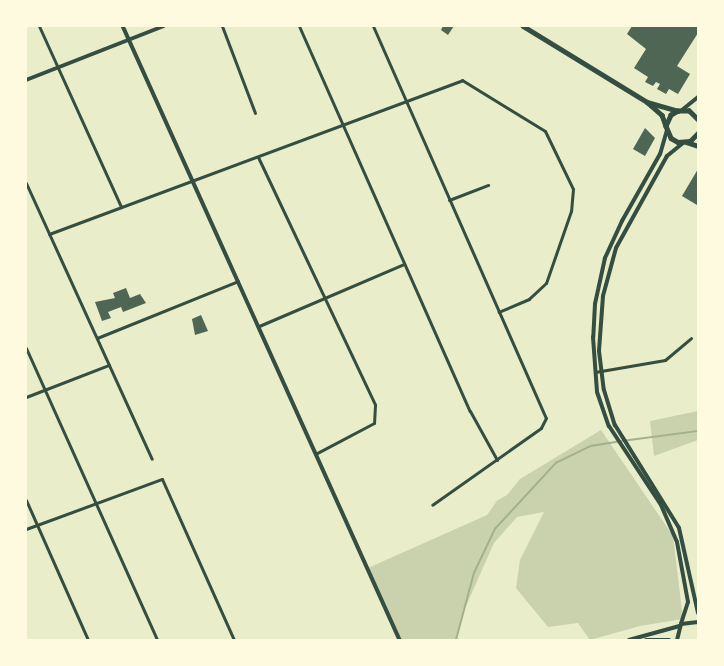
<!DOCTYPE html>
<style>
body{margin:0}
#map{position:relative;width:724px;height:666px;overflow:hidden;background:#e9edc9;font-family:Overpass,sans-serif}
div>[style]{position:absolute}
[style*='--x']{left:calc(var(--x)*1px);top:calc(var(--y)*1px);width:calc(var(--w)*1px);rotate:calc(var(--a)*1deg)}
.green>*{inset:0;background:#cad2ad}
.stream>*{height:1.5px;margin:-0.75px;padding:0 0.75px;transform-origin:0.75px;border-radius:0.75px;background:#a3b18a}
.building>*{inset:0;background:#4f6655}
.minor>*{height:3px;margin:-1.5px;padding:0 1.5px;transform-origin:1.5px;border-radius:1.5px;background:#344e41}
.tertiary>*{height:3.5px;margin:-1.75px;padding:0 1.75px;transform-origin:1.75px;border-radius:1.75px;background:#344e41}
.secondary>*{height:4px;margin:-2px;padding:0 2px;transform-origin:2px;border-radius:2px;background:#344e41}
.primary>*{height:4.5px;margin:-2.25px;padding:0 2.25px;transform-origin:2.25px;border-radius:2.25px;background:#344e41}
span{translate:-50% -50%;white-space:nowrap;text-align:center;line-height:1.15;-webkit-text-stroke:3px #fefae0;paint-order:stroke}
.frame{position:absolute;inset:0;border:27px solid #fefae0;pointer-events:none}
</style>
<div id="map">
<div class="green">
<i style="clip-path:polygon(698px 411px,698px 440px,654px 456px,650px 421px)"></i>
<i style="clip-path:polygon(601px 430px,673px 536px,683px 619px,640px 626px,590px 640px,578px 623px,548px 627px,516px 588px,520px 560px,544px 512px,517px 517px,494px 543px,462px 615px,457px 640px,400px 640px,368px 568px,487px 515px,497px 501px,491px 504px,507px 495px,520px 479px)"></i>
</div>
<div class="stream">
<i style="--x:622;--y:441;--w:77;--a:-7.5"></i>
<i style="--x:456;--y:640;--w:69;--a:-75"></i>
<i style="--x:474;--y:573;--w:49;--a:-64.5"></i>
<i style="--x:495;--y:529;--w:90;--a:-47.3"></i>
<i style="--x:556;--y:463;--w:39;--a:-26"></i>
<i style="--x:591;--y:446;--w:26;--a:-9"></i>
</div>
<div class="building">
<i style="clip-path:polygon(443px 26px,454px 26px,448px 35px,441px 30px)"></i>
<i style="clip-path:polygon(632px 26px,698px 26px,698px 33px,677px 66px,690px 74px,678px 94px,669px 89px,666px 94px,657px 89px,660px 84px,656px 82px,653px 86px,645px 82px,648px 77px,634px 68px,646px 49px,627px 34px)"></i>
<i style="clip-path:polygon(645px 128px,655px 138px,645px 156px,633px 149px)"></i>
<i style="clip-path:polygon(698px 169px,698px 202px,697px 205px,682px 196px)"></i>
<i style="clip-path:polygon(126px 288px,130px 298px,140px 294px,146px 303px,123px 312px,121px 307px,108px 312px,111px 318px,102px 321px,95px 302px,115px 298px,113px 293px)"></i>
<i style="clip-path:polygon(201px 315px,208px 331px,195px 335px,192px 319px)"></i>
</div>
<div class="minor">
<i style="--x:39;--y:26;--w:199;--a:65.6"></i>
<i style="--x:222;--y:26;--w:93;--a:69.2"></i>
<i style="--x:299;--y:26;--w:421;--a:66.1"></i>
<i style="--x:470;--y:411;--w:56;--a:61.1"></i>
<i style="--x:373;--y:26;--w:428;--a:66.2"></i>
<i style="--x:546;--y:418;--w:11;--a:117"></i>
<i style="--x:541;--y:428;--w:133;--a:144.8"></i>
<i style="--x:258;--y:157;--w:274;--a:64.7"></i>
<i style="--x:375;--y:405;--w:18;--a:93"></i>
<i style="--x:374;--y:423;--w:64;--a:152.2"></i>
<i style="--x:26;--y:183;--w:303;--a:65.5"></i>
<i style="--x:449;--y:200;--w:42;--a:-21"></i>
<i style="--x:49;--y:234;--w:441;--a:-20.4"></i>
<i style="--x:462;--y:80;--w:97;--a:31.6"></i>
<i style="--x:545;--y:131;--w:64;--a:64.2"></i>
<i style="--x:573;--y:189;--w:22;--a:95"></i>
<i style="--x:571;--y:211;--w:76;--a:109.1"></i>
<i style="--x:546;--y:283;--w:23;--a:137"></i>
<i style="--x:529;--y:299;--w:33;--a:157"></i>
<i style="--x:259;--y:326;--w:158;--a:-23.2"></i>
<i style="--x:97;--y:338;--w:152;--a:-22"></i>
<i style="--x:26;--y:348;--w:320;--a:65.8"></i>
<i style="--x:595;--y:372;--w:71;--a:-9.7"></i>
<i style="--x:665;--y:360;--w:34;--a:-40"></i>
<i style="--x:26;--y:397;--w:89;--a:-21.1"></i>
<i style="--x:26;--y:500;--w:153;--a:66.1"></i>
<i style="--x:26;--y:529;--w:145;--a:-20.2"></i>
<i style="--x:162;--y:479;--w:176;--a:65.9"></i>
</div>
<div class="tertiary">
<i style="--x:123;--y:26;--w:674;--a:65.72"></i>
<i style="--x:629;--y:640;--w:53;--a:-15.4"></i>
<i style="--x:646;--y:640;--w:23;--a:0"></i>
</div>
<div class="secondary">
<i style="--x:26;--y:80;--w:148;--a:-21.4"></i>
<i style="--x:682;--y:110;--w:21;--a:-39"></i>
<i style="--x:667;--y:130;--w:25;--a:106"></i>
<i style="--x:660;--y:154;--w:77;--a:119.6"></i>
<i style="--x:622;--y:221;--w:41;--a:114.7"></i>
<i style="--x:605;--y:258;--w:47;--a:102.3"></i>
<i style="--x:595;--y:304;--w:33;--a:93"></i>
<i style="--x:593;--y:337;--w:55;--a:85.8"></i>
<i style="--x:597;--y:392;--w:36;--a:71"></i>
<i style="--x:609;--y:426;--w:95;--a:56.6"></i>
<i style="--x:661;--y:505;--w:40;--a:66.6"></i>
<i style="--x:677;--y:542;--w:61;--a:79.6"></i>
<i style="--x:688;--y:602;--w:23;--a:108"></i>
<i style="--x:683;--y:143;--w:21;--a:141"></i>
<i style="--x:667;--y:156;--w:105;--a:119"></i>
<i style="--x:616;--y:248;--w:50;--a:105.2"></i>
<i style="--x:603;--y:296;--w:55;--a:94.2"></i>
<i style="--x:599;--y:351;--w:39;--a:83"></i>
<i style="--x:604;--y:390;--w:37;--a:73"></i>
<i style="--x:615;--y:425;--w:121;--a:58.1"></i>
<i style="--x:679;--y:528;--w:87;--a:77.4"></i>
<i style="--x:677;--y:640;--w:16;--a:-76"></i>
<i style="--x:681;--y:624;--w:17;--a:-7"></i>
</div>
<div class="primary">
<i style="--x:523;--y:26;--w:145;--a:31.5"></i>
<i style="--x:647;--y:102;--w:20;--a:41"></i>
<i style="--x:662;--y:115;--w:12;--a:70"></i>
<i style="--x:647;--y:102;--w:32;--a:16"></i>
<i style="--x:698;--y:120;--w:13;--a:-135"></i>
<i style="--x:689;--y:111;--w:11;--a:180"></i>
<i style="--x:678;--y:111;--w:8;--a:150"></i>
<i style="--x:671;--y:115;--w:12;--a:114"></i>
<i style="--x:666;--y:126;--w:13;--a:67"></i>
<i style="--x:671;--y:138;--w:8;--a:30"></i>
<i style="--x:678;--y:142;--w:12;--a:-5"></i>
<i style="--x:690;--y:141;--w:11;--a:-45"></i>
<i style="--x:686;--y:142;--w:13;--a:18"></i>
</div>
<div class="frame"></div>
</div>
